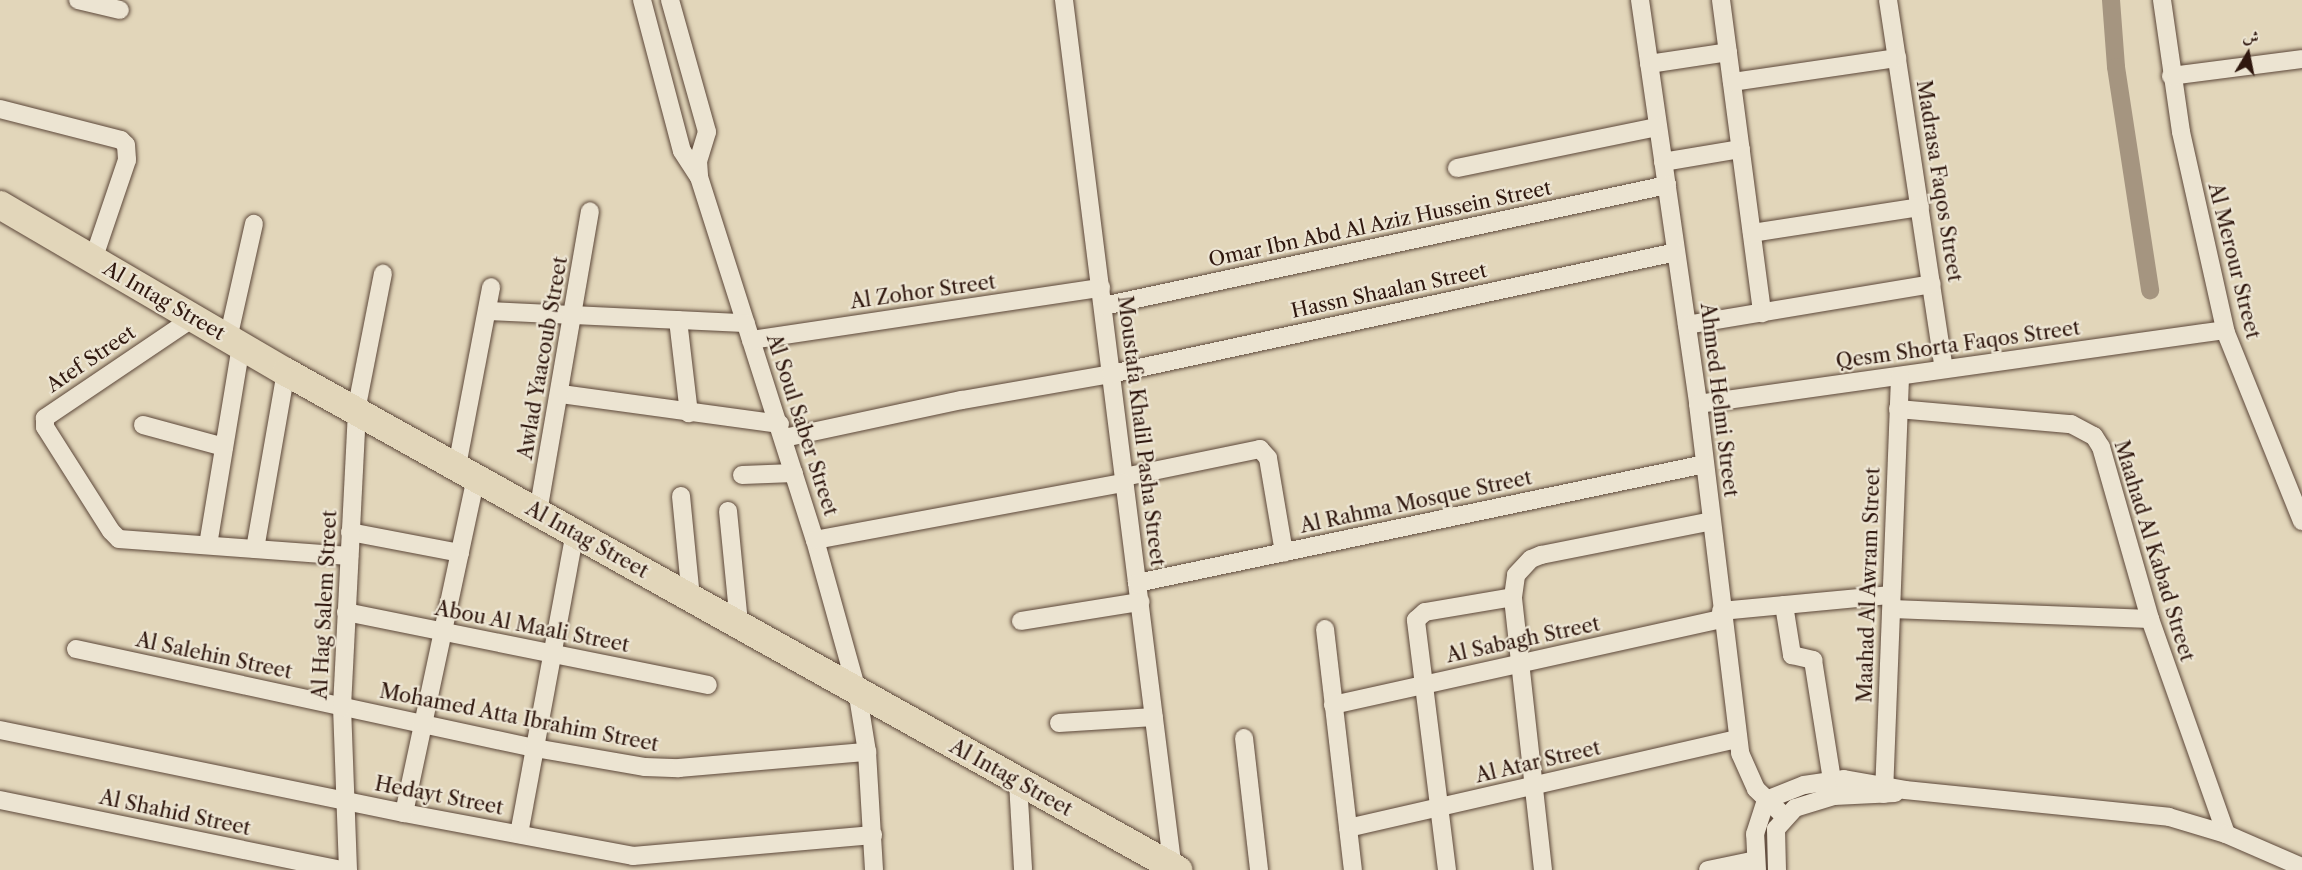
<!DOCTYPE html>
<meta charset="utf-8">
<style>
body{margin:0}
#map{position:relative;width:2302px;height:870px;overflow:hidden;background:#e2d6ba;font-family:"Libre Caslon Text",Amiri,serif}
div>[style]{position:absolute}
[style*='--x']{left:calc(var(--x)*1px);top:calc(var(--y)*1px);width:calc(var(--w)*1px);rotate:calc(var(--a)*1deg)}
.canal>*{height:18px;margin:-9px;padding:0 9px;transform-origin:9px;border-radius:9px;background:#a59580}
.roads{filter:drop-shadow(0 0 2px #5c4739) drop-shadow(0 0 2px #5c4739)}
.street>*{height:18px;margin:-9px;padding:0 9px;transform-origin:9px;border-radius:9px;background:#ece4d2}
.primary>*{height:28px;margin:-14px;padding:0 14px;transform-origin:14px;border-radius:14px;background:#e2d6ba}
span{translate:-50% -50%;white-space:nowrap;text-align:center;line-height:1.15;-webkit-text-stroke:4.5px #ece4d2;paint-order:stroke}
.street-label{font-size:20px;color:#2f170e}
.north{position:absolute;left:2218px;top:24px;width:60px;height:60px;-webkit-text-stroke:4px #ece4d2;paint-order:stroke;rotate:10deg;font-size:16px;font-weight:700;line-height:24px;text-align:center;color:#2f170e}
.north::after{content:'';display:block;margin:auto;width:21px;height:27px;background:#2f170e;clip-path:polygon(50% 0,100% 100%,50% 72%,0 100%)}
</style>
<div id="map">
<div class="canal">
<i style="--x:2111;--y:0;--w:67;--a:85.7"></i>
<i style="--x:2116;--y:67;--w:226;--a:81.3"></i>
</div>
<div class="roads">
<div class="street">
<i style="--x:78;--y:0;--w:43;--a:13.4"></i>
<i style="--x:642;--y:0;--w:156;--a:75.2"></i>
<i style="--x:682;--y:151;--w:31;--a:57"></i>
<i style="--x:670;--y:0;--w:137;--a:74.3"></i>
<i style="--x:707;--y:132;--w:30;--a:107"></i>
<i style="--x:698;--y:161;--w:16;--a:86"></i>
<i style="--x:699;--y:177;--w:381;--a:72.3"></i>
<i style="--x:815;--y:540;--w:156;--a:74.4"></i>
<i style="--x:857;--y:690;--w:63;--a:80.8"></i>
<i style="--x:867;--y:752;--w:118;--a:86.6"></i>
<i style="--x:1064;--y:0;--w:877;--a:82.86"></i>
<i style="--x:1640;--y:0;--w:408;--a:81.8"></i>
<i style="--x:1698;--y:404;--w:352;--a:83.1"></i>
<i style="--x:1740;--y:753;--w:39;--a:66"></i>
<i style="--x:1756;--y:789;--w:39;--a:44"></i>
<i style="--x:1721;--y:0;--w:316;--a:82.5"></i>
<i style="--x:1888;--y:0;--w:373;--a:81.4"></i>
<i style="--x:2162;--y:0;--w:133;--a:81.8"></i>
<i style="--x:2181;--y:132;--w:206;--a:77.4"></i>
<i style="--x:2226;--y:333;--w:203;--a:68"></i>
<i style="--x:1649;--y:64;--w:80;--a:-8.6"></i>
<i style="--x:2171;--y:76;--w:132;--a:-7.4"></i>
<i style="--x:1732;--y:82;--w:167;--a:-8.3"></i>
<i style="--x:0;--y:109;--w:125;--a:14.4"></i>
<i style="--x:121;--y:140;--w:7;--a:45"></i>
<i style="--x:126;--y:145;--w:15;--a:86"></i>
<i style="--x:127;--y:160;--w:106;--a:108.8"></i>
<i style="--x:1663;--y:162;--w:79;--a:-9.5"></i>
<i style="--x:1457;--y:168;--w:203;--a:-11.6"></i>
<i style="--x:1752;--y:233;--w:170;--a:-8.8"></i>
<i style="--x:1103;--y:306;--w:577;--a:-12.11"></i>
<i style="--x:487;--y:311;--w:259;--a:2.7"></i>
<i style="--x:193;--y:318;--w:179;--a:146"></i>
<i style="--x:45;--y:418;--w:9;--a:90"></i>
<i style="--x:45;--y:427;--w:123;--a:57.6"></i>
<i style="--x:111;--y:531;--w:11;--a:45"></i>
<i style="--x:119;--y:539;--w:231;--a:4.2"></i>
<i style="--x:678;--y:320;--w:94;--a:83.3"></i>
<i style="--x:1687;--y:325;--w:248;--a:-9.5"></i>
<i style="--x:228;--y:339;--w:118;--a:-77.3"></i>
<i style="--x:751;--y:340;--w:354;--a:-8.5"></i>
<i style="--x:561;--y:394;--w:221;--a:7.8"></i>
<i style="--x:1698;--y:404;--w:532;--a:-7.99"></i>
<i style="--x:1898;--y:409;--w:174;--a:5"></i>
<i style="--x:2071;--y:424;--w:26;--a:28"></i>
<i style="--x:2094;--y:436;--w:13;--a:58"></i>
<i style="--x:2101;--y:447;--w:179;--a:74.1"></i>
<i style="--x:2150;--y:619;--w:228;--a:70.5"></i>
<i style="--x:356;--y:411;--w:140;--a:-78.9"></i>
<i style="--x:143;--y:425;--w:84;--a:15.2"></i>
<i style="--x:784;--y:438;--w:182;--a:-12.1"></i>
<i style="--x:962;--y:400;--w:151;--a:-9.9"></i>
<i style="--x:1111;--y:374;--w:578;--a:-12.18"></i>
<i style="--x:457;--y:466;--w:182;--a:-79.2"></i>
<i style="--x:742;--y:475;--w:52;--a:-2.2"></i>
<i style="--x:1124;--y:477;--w:139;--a:-11.6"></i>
<i style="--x:1260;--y:449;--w:12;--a:48"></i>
<i style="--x:1268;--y:458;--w:96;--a:80.4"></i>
<i style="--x:681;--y:496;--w:102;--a:84.4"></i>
<i style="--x:728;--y:511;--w:114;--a:84.4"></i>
<i style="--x:538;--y:512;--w:305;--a:-80.2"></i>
<i style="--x:350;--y:532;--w:112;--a:10.8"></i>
<i style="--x:815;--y:540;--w:314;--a:-10.5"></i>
<i style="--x:208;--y:545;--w:202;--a:-80.6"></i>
<i style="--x:255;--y:549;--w:180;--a:-80.1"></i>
<i style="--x:1137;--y:583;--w:580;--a:-11.83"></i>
<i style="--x:1784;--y:605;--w:51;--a:80.9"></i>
<i style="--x:1792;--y:655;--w:22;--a:13"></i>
<i style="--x:1813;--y:660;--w:121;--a:81"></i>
<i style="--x:1892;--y:609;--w:258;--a:2.2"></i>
<i style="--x:1721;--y:611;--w:171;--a:-5.4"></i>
<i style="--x:346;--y:612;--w:369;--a:11.4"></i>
<i style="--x:1021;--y:621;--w:121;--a:-9.1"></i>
<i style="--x:1325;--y:629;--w:243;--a:83.4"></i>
<i style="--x:76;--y:649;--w:470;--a:12.2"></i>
<i style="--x:535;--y:748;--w:112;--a:9.8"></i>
<i style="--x:645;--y:767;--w:34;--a:2"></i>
<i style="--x:679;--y:768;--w:189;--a:-4.9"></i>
<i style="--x:1333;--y:705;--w:398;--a:-12.5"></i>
<i style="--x:1059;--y:723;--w:95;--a:-3.6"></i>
<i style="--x:0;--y:730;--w:412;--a:11.6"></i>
<i style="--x:404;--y:813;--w:233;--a:10.6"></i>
<i style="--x:633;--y:856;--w:241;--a:-5"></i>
<i style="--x:1244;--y:738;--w:133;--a:83.5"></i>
<i style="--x:1018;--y:782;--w:88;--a:86.7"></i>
<i style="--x:1884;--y:794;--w:418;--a:-87.8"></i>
<i style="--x:0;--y:800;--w:349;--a:11.6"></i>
<i style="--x:404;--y:813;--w:344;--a:-77.9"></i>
<i style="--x:1348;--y:828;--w:400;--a:-12.9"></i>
<i style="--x:519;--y:834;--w:306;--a:-79.5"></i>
<i style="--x:348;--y:870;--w:163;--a:-92.1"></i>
<i style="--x:342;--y:707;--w:295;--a:-87.1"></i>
<i style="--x:1447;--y:870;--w:252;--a:-97.1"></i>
<i style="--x:1416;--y:620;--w:12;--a:-42"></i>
<i style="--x:1425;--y:612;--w:89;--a:-9.7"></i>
<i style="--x:1543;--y:870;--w:275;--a:-96.3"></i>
<i style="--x:1513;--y:597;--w:22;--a:-82"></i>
<i style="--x:1516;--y:575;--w:22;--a:-47"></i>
<i style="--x:1531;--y:559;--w:11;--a:-22"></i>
<i style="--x:1541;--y:555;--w:174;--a:-11.2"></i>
<i style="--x:1708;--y:870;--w:49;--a:-11.8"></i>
<i style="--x:1757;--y:870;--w:36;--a:-93"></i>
<i style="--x:1755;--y:834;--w:36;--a:-72"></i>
<i style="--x:1766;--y:800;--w:41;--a:-21.5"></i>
<i style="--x:1804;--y:785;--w:40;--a:-8.5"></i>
<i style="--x:1844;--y:779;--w:62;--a:10.2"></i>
<i style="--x:1905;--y:790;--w:265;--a:5.8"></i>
<i style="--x:2169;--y:817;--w:59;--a:16.6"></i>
<i style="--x:2226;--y:834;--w:83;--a:23.5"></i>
<i style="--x:1777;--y:870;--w:41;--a:-91.4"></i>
<i style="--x:1776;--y:829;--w:28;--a:-48"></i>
<i style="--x:1795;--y:808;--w:41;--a:-17.1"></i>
<i style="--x:1834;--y:796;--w:61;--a:-2.8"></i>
</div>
<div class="primary">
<i style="--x:0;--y:205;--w:331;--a:30.3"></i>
<i style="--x:286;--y:372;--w:1022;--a:29.17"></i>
</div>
</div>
<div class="street-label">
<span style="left:1939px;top:181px;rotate:81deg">Madrasa Faqos Street</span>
<span style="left:1380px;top:224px;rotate:-12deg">Omar Ibn Abd Al Aziz Hussein Street</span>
<span style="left:2234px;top:261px;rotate:76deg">Al Merour Street</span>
<span style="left:1389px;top:291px;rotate:-12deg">Hassn Shaalan Street</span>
<span style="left:923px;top:292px;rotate:-8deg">Al Zohor Street</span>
<span style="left:164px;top:301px;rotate:30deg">Al Intag Street</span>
<span style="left:1958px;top:345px;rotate:-8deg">Qesm Shorta Faqos Street</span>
<span style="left:543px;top:358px;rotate:-80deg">Awlad Yaacoub Street</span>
<span style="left:91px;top:359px;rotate:-34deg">Atef Street</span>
<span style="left:1719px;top:400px;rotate:83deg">Ahmed Helmi Street</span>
<span style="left:802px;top:425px;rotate:72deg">Al Soul Saber Street</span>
<span style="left:1141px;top:431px;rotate:83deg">Moustafa Khalil Pasha Street</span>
<span style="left:1416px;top:502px;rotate:-12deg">Al Rahma Mosque Street</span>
<span style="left:587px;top:540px;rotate:29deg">Al Intag Street</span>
<span style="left:2154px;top:551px;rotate:73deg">Maahad Al Kabad Street</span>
<span style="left:1869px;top:585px;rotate:-88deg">Maahad Al Awram Street</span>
<span style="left:325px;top:605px;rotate:-87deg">Al Hag Salem Street</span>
<span style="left:532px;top:627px;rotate:11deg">Abou Al Maali Street</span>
<span style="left:1523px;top:640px;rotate:-12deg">Al Sabagh Street</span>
<span style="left:214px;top:656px;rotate:12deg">Al Salehin Street</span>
<span style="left:519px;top:718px;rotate:11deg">Mohamed Atta Ibrahim Street</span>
<span style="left:1538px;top:762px;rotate:-13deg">Al Atar Street</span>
<span style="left:1011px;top:778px;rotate:29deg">Al Intag Street</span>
<span style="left:439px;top:796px;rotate:11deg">Hedayt Street</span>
<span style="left:175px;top:813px;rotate:12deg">Al Shahid Street</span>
</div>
<div class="north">ش</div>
</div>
